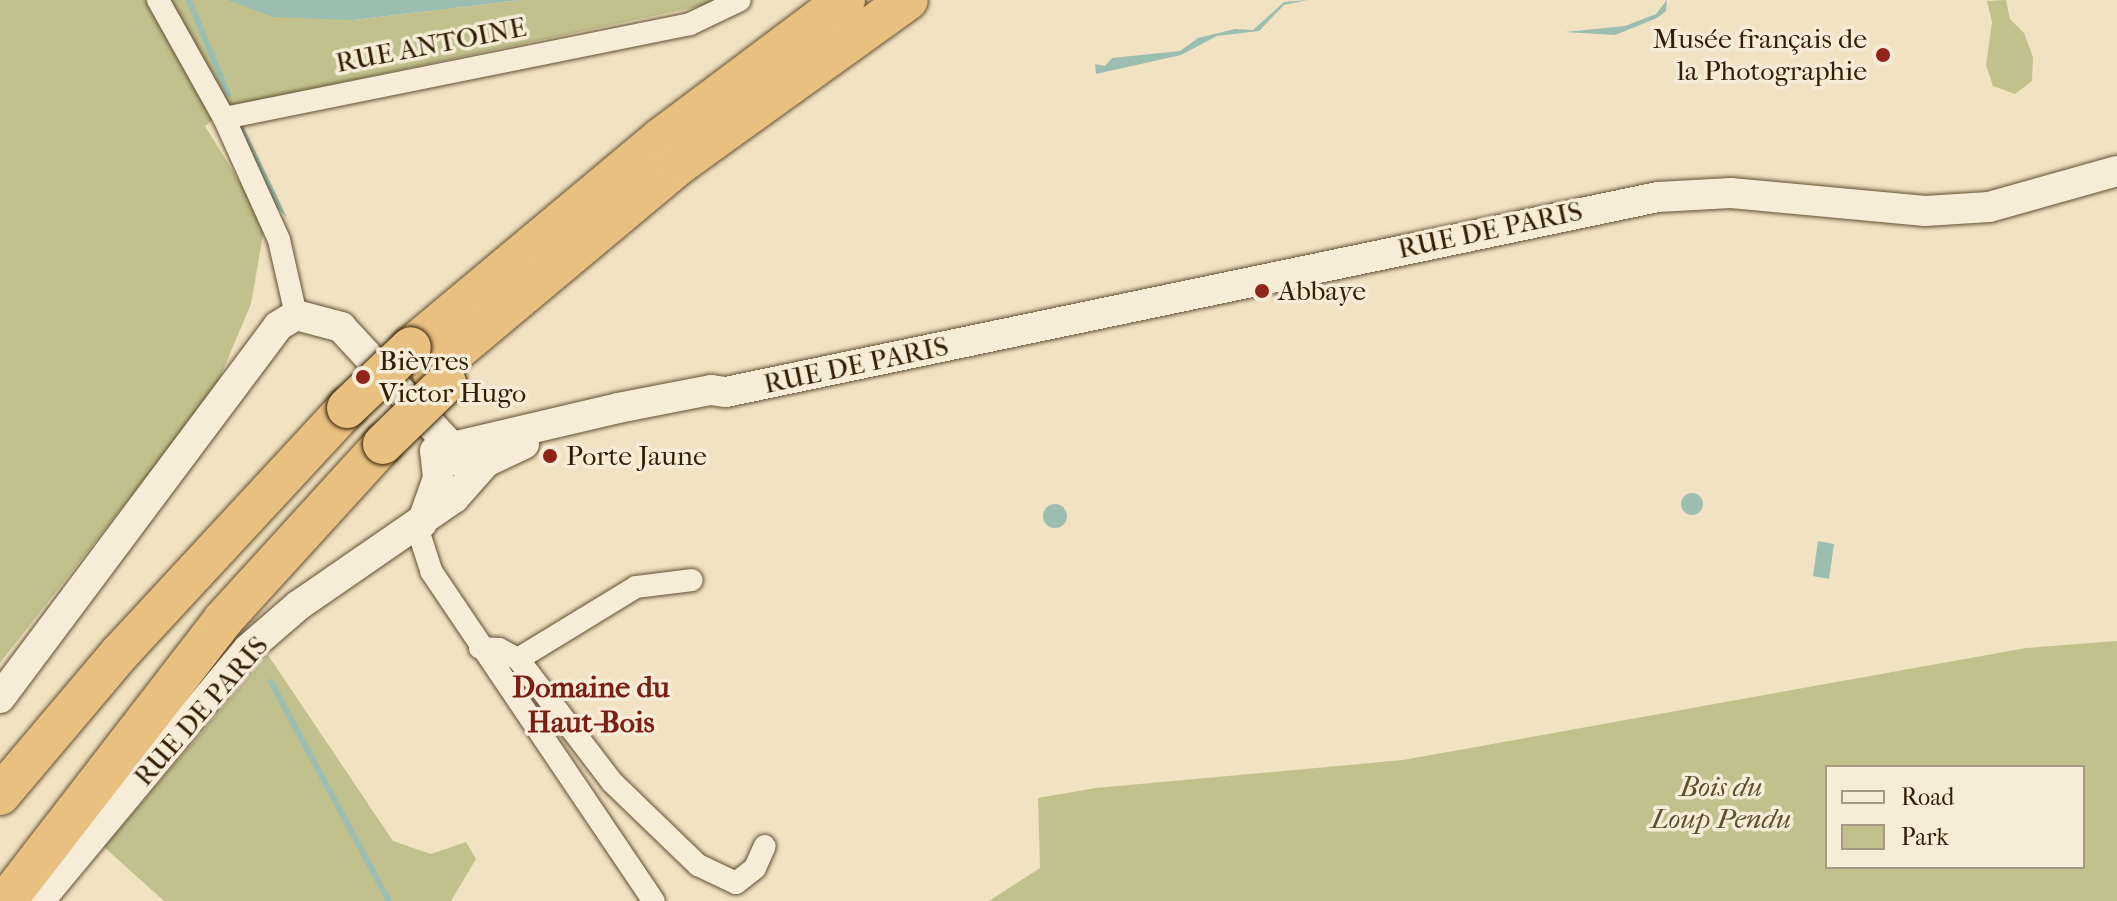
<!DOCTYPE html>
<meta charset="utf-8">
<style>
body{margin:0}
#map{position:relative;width:2117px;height:901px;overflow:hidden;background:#f1e2c1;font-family:"IM FELL French Canon",serif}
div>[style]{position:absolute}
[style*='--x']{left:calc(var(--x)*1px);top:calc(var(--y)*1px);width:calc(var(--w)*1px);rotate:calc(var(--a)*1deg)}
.green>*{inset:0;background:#c2c18e}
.water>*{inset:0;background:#9bbeb1}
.round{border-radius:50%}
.stream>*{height:6px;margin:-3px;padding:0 3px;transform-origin:3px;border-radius:3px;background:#9bbeb1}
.roads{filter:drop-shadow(0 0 2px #624f32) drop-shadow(0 0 2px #624f32)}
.street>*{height:22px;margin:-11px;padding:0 11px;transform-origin:11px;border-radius:11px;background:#f6ecd7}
.secondary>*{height:30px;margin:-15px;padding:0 15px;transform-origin:15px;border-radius:15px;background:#f6ecd7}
.highway>*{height:40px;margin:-20px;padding:0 20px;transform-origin:20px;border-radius:20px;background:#e8c180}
.bridges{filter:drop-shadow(0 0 2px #331e03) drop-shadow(0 0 2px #331e03)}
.highway-bridge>*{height:40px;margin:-20px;padding:0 20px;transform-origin:20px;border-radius:20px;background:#e8c180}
.dots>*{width:22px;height:22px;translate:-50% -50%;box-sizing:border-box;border:4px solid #f6ecd7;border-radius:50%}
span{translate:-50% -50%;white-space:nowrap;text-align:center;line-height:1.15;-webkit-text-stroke:7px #f6ecd7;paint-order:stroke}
.poi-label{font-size:28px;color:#331e03}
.right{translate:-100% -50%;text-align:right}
.left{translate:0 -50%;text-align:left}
.street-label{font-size:28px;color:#331e03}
.park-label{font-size:28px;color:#5e4f2d;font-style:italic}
.neighbourhood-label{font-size:30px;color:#7a1f14;font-weight:700}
.legend{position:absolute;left:1825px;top:765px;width:260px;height:104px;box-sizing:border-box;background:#f6ecd7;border:2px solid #a89a82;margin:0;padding:10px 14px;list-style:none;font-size:24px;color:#331e03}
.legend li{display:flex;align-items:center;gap:16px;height:40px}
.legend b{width:40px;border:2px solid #a89a82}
</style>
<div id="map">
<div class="green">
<i style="clip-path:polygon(0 0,227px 0,353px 20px,520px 0,729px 0,231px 106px,205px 126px,265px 223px,251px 304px,215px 389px,0 663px)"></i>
<i style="clip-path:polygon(2006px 0,2010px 19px,2024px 33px,2033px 57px,2032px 81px,2015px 94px,1993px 86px,1986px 65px,1992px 22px,1987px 1px)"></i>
<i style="clip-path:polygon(evenodd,2117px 641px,2117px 901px,989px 901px,1040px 868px,1038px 798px,1096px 788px,1403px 760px,2026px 648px,2117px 641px,1827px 767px,2083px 767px,2083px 867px,1827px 867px,1827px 767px)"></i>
<i style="clip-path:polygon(268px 655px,393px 841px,431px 854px,466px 842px,476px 859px,451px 901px,164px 901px,104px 847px)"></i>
</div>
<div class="water">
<i style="clip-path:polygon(227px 0,520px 0,353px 20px,273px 17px)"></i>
<i style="clip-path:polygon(1308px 0,1284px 5px,1259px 31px,1217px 36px,1181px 55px,1096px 74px,1095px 64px,1105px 66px,1112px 58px,1180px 51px,1198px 38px,1235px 29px,1253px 30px,1284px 2px)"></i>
<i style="clip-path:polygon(1667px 0,1666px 11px,1657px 18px,1615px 35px,1565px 32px,1625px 26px,1656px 14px)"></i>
<i style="clip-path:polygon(243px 126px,276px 194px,287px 218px,269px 199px,236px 128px)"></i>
<i class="round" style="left:1681px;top:493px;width:22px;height:22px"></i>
<i class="round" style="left:1043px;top:504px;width:24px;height:24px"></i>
<i style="clip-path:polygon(1818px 541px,1834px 544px,1829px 579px,1813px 576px)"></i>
</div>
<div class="stream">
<i style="--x:189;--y:0;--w:102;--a:67.5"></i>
<i style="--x:271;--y:682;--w:249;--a:61.7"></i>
</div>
<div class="roads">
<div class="street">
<i style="--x:158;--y:0;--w:135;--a:60.8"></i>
<i style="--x:224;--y:118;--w:134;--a:65.7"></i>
<i style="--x:279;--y:240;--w:77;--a:77.2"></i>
<i style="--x:224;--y:118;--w:475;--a:-11.4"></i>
<i style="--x:690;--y:24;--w:55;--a:-25.6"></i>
<i style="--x:422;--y:523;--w:10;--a:107"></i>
<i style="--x:419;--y:533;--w:40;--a:72"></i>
<i style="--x:431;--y:571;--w:398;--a:56"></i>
<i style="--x:480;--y:648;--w:19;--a:3"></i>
<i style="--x:499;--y:649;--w:21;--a:28"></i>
<i style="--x:518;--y:659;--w:138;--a:-31.4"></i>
<i style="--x:636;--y:587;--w:56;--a:-7.1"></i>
<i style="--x:518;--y:659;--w:155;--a:52.6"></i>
<i style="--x:612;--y:782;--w:120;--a:44"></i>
<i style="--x:698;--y:865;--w:42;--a:25.3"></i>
<i style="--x:736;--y:883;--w:24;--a:-38"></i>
<i style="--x:755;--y:868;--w:24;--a:-66"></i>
</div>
<div class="secondary">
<i style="--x:422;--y:523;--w:48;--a:-70.4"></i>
<i style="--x:438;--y:478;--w:27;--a:-96"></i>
<i style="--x:435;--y:451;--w:188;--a:-13.2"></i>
<i style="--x:618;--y:408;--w:95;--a:-11"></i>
<i style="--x:711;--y:390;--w:15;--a:8"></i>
<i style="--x:726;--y:392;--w:952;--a:-11.82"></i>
<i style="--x:1658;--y:197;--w:73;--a:-3.1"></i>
<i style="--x:1731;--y:193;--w:195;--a:5.3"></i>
<i style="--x:1925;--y:211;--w:64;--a:-3.6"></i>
<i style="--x:1989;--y:207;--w:133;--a:-15.7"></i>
<i style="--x:0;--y:698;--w:464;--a:-53.2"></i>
<i style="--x:278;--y:326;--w:21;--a:-31"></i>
<i style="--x:296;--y:315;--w:47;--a:14.9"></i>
<i style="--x:341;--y:327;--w:161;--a:47.3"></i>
<i style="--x:450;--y:445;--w:18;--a:63"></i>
<i style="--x:39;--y:901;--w:327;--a:-50.3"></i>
<i style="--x:248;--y:649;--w:67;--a:-40.8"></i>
<i style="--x:299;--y:605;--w:188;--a:-34.6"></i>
<i style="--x:454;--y:498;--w:48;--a:-48.4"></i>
<i style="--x:486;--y:462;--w:42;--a:-25.3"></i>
</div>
<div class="highway">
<i style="--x:411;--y:347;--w:326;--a:-39.9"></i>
<i style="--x:661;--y:138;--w:230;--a:-36.9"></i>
<i style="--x:432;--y:371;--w:324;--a:-39.9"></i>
<i style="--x:681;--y:163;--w:279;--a:-35.7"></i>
<i style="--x:0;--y:795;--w:186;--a:-49.8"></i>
<i style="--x:120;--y:653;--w:334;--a:-47.2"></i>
<i style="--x:6;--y:901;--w:355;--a:-52.3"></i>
<i style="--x:223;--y:620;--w:238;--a:-47.7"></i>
</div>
</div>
<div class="bridges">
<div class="highway-bridge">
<i style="--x:347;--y:408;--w:88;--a:-43.6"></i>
<i style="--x:383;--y:444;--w:88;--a:-44.1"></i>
</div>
</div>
<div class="dots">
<i style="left:1883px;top:55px;background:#8f2418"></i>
<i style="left:1262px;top:291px;background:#8f2418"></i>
<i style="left:363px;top:377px;background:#8f2418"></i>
<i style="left:550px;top:456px;background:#8f2418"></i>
</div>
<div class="poi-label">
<span class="right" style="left:1867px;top:55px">Musée français de<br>la Photographie</span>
<span class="left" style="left:1278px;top:291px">Abbaye</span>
<span class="left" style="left:379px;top:377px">Bièvres<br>Victor Hugo</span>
<span class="left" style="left:566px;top:456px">Porte Jaune</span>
</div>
<div class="street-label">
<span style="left:431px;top:45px;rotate:-11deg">RUE ANTOINE</span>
<span style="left:1490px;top:230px;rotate:-12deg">RUE DE PARIS</span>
<span style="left:856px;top:365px;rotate:-12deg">RUE DE PARIS</span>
<span style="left:201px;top:711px;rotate:-49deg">RUE DE PARIS</span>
</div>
<div class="park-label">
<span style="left:1721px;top:803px">Bois du<br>Loup Pendu</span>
</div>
<div class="neighbourhood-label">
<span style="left:591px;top:705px">Domaine du<br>Haut-Bois</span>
</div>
<ul class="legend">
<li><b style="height:10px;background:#f6ecd7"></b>Road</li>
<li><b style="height:22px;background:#c2c18e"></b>Park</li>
</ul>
</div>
